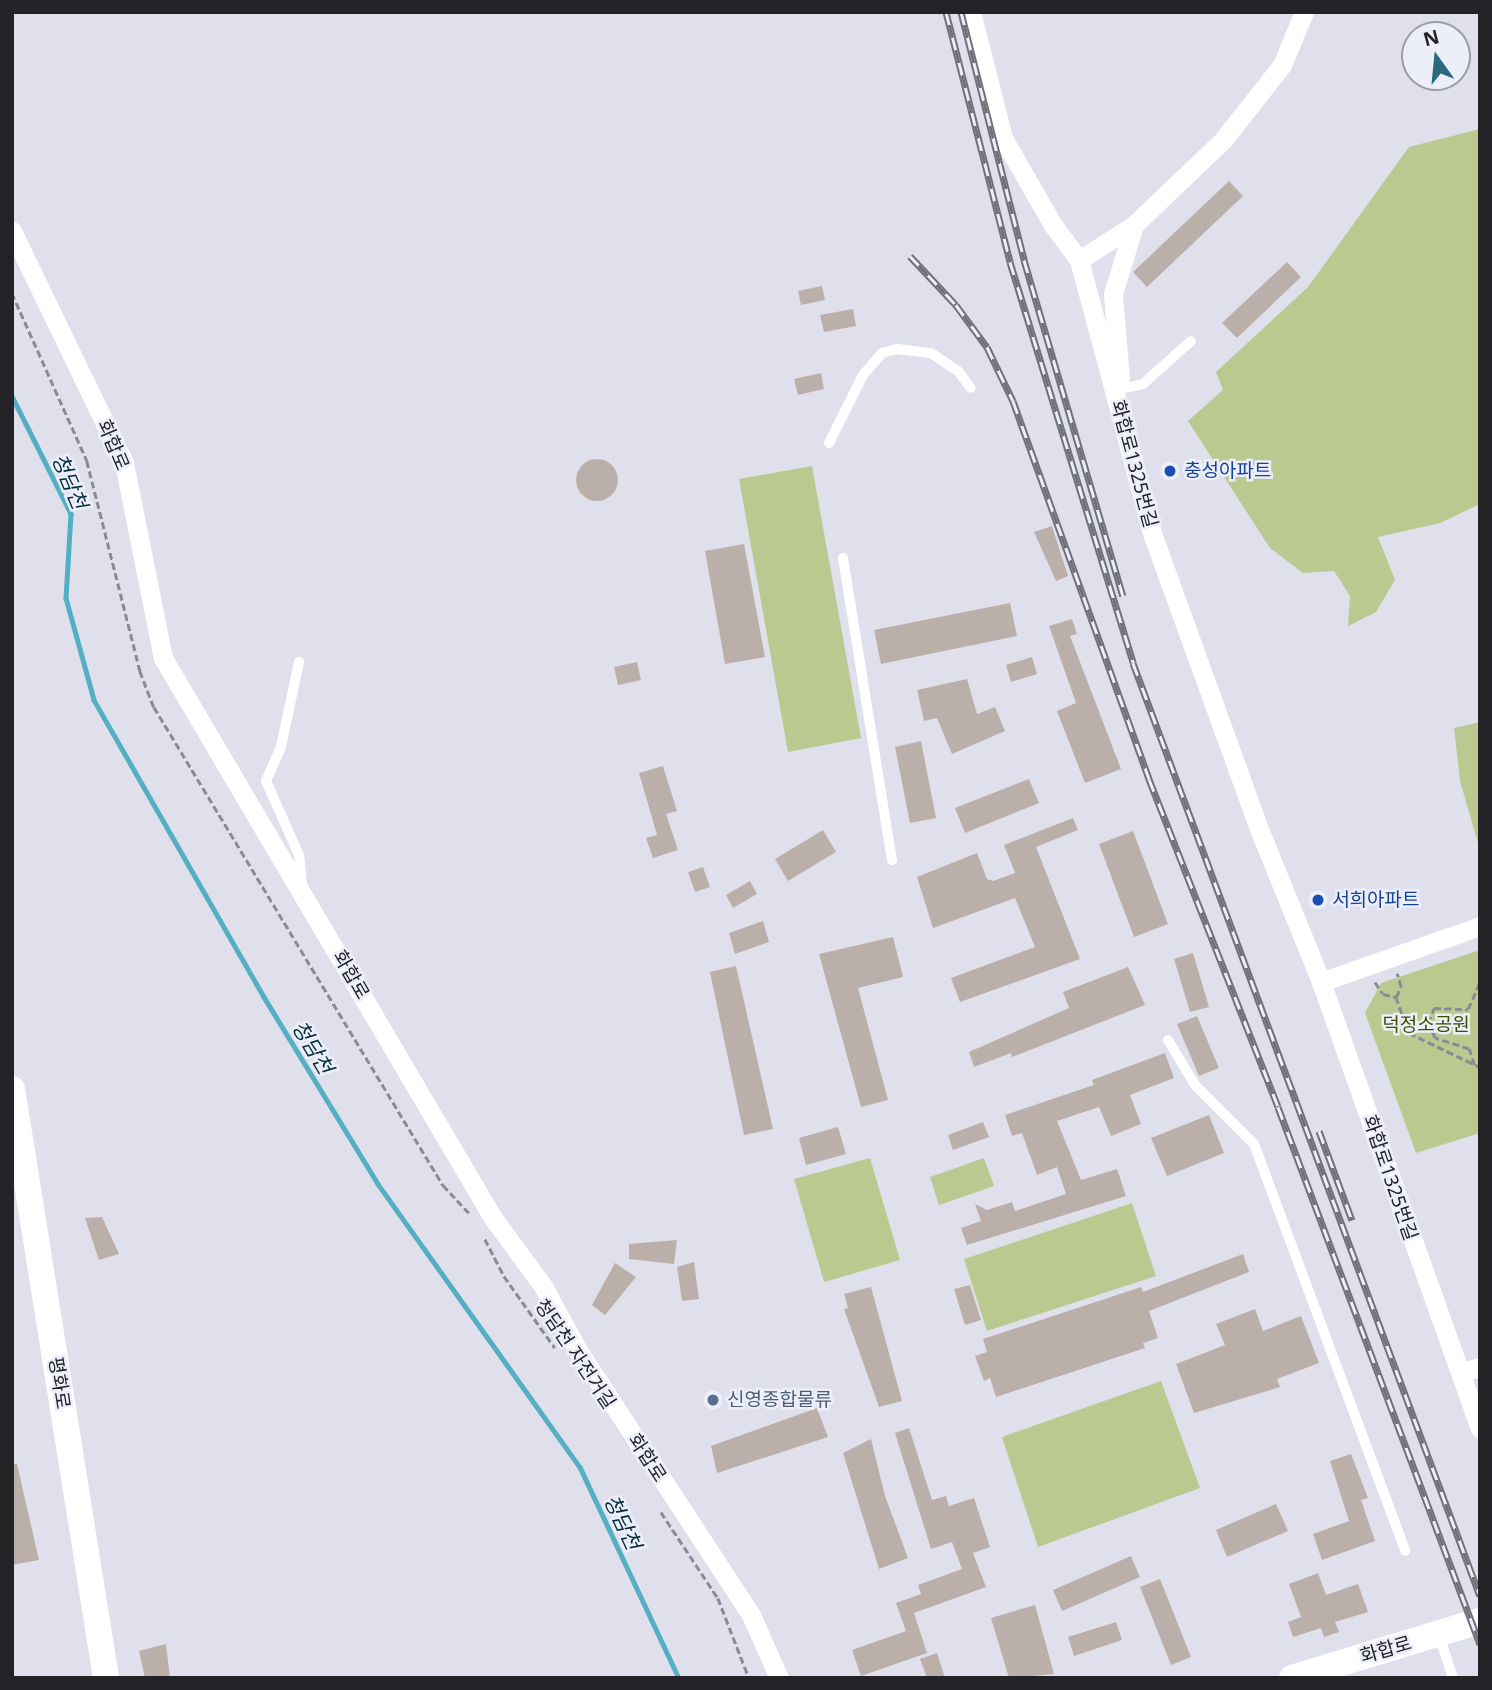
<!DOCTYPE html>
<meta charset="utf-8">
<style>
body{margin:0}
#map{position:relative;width:1492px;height:1690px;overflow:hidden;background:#dfe0ec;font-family:"Noto Sans","Noto Sans KR",sans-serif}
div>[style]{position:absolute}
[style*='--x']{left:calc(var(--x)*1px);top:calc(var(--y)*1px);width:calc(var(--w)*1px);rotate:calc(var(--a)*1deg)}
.green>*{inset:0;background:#b9c98f}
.stream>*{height:4.5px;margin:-2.25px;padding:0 2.25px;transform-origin:2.25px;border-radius:2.25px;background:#55afc2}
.building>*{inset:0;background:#bbb0a9}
.round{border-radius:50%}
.path>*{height:2.5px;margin-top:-1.25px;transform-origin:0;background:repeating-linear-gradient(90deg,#898a93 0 7px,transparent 0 10.5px)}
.service>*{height:10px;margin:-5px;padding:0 5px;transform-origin:5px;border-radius:5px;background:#fff}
.minor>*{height:19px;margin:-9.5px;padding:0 9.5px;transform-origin:9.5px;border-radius:9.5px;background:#fff}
.secondary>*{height:26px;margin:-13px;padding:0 13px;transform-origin:13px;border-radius:13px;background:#fff}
.rail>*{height:7px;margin-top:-3.5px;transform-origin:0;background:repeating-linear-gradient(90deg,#eceefa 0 13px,#707178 0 26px);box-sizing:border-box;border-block:2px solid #707178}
.dots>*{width:19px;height:19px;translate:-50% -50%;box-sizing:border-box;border:4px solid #eceefa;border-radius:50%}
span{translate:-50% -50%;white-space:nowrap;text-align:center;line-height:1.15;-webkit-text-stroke:5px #eceefa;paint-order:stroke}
.street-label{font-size:19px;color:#222227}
.transit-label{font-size:19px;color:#164399}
.left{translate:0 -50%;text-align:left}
.park-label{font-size:19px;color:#414f00}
.service-label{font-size:19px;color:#4e5e75}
.water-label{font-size:21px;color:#022f38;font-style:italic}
.frame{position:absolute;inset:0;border:14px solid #222227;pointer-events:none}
.north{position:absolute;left:1401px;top:21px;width:70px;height:70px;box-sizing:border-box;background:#eceefa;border:2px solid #9b9ca6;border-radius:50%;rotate:345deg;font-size:19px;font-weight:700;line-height:28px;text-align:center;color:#222227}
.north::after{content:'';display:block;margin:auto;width:24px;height:32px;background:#296a7e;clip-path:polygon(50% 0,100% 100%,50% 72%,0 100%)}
</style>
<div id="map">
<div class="green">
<i style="clip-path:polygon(1480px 129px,1480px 504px,1440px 523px,1378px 537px,1395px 580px,1376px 612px,1348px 626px,1350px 596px,1334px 571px,1303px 573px,1270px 548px,1188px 421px,1223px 390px,1216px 372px,1308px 287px,1409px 147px)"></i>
<i style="clip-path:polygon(812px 466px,861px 738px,788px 752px,739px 479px)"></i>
<i style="clip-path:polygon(1480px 722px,1480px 850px,1460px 781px,1454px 728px)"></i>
<i style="clip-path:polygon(1480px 950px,1480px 1133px,1416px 1153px,1365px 1013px,1381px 983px)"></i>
<i style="clip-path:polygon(870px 1158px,900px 1260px,824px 1282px,794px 1179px)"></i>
<i style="clip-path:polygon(984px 1158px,994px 1186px,939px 1205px,930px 1177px)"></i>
<i style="clip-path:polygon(1132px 1203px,1156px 1276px,987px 1331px,964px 1259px)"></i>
<i style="clip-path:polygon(1161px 1381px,1200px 1488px,1038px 1547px,1002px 1437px)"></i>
</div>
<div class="stream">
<i style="--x:12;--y:396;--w:132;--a:63.4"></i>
<i style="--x:71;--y:514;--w:84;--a:93.4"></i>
<i style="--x:66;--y:598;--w:106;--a:74.6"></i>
<i style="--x:94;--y:700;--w:342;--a:60.2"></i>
<i style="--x:264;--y:997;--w:219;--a:58.6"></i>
<i style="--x:378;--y:1184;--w:348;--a:54.5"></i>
<i style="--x:580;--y:1467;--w:233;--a:64.9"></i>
</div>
<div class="building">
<i style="clip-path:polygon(1229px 181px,1243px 196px,1147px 287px,1133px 272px)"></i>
<i style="clip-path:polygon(1287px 262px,1301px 277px,1237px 338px,1222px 323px)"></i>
<i style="clip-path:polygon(822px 286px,825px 300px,801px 305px,798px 291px)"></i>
<i style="clip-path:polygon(853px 309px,856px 326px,824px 332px,820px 315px)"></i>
<i style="clip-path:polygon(821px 373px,824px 389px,798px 395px,794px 379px)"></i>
<i class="round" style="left:576px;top:459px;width:42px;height:42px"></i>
<i style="clip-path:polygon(1052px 526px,1068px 576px,1056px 581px,1034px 532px)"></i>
<i style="clip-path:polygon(744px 544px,765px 657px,725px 664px,705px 551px)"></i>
<i style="clip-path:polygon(1010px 603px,1017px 636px,881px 664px,874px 630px)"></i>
<i style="clip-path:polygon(1072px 619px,1077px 634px,1070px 636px,1121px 769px,1085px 783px,1057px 711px,1076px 703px,1049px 626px)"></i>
<i style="clip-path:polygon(1032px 657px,1037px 674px,1011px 682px,1006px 665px)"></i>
<i style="clip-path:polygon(637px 662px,641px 680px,618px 685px,614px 667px)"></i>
<i style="clip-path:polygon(967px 679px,977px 714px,995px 707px,1005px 731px,952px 754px,937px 718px,924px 721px,917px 690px)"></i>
<i style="clip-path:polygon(921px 741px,936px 818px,910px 823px,895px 747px)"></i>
<i style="clip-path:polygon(663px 766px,677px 811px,666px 814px,678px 850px,653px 858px,646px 838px,657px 835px,639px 773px)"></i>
<i style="clip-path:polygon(1029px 779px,1039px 803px,965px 833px,955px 808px)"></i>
<i style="clip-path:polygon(1073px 818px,1078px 830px,1036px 847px,1080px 959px,960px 1002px,951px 978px,1035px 947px,1015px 898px,933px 928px,917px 877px,977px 853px,987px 879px,993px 881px,1015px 873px,1004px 845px)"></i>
<i style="clip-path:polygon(823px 830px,836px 852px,788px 881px,775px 859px)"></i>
<i style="clip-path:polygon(1133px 831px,1168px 924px,1134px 937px,1099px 844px)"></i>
<i style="clip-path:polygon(703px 867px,710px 887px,695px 892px,688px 872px)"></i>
<i style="clip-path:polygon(750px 881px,757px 894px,733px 908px,726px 895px)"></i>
<i style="clip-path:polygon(763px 921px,769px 942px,735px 954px,729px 933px)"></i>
<i style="clip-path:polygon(893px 937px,903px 977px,858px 988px,888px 1100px,861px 1107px,819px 954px)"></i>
<i style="clip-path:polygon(1193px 953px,1209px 1007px,1190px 1012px,1174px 959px)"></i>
<i style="clip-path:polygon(736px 966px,773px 1129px,744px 1135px,710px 972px)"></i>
<i style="clip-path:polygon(1128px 967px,1145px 1005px,1012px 1057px,1011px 1053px,974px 1067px,969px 1052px,1069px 1008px,1063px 992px)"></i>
<i style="clip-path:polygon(1197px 1016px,1219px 1068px,1199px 1076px,1177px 1024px)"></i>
<i style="clip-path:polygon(1165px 1053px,1174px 1078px,1130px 1095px,1141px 1124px,1111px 1136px,1099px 1107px,1057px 1121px,1081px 1180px,1117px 1169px,1126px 1196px,967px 1245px,961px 1228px,981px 1221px,975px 1204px,987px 1210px,1012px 1202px,1015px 1211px,1066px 1194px,1057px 1167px,1037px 1175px,1022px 1133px,1012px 1136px,1005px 1115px,1094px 1085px,1092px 1080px)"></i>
<i style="clip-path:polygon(1209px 1115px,1224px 1153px,1167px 1176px,1151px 1138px)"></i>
<i style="clip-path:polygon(983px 1122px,989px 1137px,953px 1150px,948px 1135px)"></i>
<i style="clip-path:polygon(838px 1127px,846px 1154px,806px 1165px,799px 1138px)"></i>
<i style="clip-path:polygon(102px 1217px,119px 1254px,99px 1260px,85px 1218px)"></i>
<i style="clip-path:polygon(677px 1240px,674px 1264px,629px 1259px,629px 1244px)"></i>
<i style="clip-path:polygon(1243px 1254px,1249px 1272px,1149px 1311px,1158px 1338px,1143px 1343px,1145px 1348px,996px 1397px,990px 1378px,984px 1381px,975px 1356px,987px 1352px,983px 1339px,1141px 1287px,1143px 1292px)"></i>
<i style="clip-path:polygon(694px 1262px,699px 1299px,682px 1301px,677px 1267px)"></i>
<i style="clip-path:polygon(615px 1263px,636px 1277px,605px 1315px,592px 1305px)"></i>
<i style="clip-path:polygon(970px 1285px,981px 1320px,965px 1325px,954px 1289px)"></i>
<i style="clip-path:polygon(871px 1287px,902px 1401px,879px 1407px,844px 1309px,848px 1308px,844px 1294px)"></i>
<i style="clip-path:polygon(1255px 1309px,1263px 1331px,1301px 1316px,1319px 1363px,1277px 1379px,1280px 1387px,1194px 1413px,1176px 1364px,1225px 1345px,1216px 1324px)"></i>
<i style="clip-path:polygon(817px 1408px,828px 1437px,717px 1473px,711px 1446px)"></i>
<i style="clip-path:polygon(909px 1428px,932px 1500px,946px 1496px,949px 1506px,974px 1498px,990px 1547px,973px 1553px,986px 1587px,914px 1613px,927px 1653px,861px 1676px,852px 1650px,906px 1631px,896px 1603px,921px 1594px,918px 1585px,962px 1569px,952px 1542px,931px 1549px,895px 1433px)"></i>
<i style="clip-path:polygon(871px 1439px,885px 1496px,908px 1558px,879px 1569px,843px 1453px)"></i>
<i style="clip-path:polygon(1351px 1454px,1368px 1498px,1361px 1500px,1375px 1541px,1322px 1560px,1313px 1534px,1349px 1521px,1330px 1461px)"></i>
<i style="clip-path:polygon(12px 1464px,17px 1464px,39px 1560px,12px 1565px)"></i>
<i style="clip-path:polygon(1276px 1504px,1288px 1531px,1227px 1557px,1216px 1530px)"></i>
<i style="clip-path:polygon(1131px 1556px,1140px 1577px,1062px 1611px,1053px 1590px)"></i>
<i style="clip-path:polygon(1318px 1573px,1326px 1595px,1358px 1584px,1368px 1612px,1335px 1622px,1339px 1632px,1324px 1637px,1321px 1628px,1293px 1637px,1288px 1622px,1301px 1617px,1289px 1584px)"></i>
<i style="clip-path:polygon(1160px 1579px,1191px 1657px,1171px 1665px,1140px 1587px)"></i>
<i style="clip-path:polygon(1035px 1605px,1054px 1674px,1009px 1678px,991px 1618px)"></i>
<i style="clip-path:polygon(1116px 1622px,1122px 1640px,1074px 1656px,1068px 1637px)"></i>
<i style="clip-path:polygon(166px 1644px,170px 1678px,145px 1678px,139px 1651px)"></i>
<i style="clip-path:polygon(937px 1653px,945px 1678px,927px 1678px,920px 1659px)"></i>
</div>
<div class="path">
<i style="--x:12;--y:293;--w:184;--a:65.9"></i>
<i style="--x:87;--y:461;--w:217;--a:75.8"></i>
<i style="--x:140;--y:671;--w:39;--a:69"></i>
<i style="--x:154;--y:707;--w:559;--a:58.84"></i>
<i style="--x:443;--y:1185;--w:38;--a:47"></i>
<i style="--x:1375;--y:982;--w:14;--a:56"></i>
<i style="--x:1383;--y:994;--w:13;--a:13"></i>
<i style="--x:1396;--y:997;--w:11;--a:-63"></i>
<i style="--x:1401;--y:987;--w:14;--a:-107"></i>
<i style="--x:1396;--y:997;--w:38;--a:70"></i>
<i style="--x:1409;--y:1033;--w:79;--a:25.6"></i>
<i style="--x:1474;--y:1065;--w:17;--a:-107"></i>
<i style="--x:1469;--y:1049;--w:36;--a:-162"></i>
<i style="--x:1435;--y:1038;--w:17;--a:-115"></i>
<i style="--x:1428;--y:1023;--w:16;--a:-68"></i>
<i style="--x:1434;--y:1008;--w:34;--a:2"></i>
<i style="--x:1468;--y:1009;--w:30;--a:-66"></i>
<i style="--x:485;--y:1239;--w:42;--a:62.8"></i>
<i style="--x:504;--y:1276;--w:88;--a:54.7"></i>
<i style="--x:661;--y:1512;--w:103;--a:56.5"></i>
<i style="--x:718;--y:1598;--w:86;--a:68.8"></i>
</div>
<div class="service">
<i style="--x:1121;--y:389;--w:23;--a:-13"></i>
<i style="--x:1143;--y:384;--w:64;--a:-41.9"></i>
<i style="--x:829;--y:443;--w:76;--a:-63.4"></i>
<i style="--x:863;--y:375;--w:29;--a:-49"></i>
<i style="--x:882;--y:353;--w:16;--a:-15"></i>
<i style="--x:897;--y:349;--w:34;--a:7"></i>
<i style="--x:931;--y:353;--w:32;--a:34"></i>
<i style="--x:958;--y:371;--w:21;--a:53"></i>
<i style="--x:843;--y:558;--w:306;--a:80.8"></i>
<i style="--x:299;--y:662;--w:87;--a:102"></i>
<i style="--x:281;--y:747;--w:37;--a:114"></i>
<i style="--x:266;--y:781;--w:81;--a:66"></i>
<i style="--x:299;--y:855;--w:29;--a:84"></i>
<i style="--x:1168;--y:1040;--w:52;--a:59"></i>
<i style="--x:1195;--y:1085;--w:83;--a:45"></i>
<i style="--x:1254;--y:1144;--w:434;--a:69.6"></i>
<i style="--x:1439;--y:1635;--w:45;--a:72"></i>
</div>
<div class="minor">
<i style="--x:971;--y:12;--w:130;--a:75.7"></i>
<i style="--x:1003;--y:138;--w:100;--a:60.1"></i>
<i style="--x:1053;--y:225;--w:44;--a:53.4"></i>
<i style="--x:1304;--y:12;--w:57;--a:112.5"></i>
<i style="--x:1282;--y:65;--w:95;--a:128.2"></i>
<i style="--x:1223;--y:140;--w:123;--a:136.3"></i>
<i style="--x:1134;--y:225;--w:65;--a:147.5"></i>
<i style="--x:1079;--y:260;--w:286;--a:75"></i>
<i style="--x:1153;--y:536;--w:312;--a:70.1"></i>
<i style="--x:1259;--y:829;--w:165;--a:67.9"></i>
<i style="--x:1321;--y:982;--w:474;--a:70.4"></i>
<i style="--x:12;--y:231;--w:258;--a:64.2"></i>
<i style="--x:124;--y:463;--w:199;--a:78.7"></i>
<i style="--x:163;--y:658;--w:650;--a:59.49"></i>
<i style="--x:493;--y:1218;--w:84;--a:53.7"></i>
<i style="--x:543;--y:1286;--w:72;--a:61.6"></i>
<i style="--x:577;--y:1349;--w:318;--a:56.8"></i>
<i style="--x:751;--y:1615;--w:69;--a:66"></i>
<i style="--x:1120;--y:378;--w:84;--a:-94.8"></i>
<i style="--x:1113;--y:294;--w:72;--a:-73.1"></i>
<i style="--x:1321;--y:982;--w:169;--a:-19.4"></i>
<i style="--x:1461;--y:1373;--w:20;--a:-18"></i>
</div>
<div class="secondary">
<i style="--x:12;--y:1089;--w:596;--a:80.93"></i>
<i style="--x:1292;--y:1678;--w:196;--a:-16.9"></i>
</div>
<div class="rail">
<i style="--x:946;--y:12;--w:258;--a:75.6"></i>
<i style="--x:1010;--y:262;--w:419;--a:72.9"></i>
<i style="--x:1133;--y:663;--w:995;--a:69.6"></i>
<i style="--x:961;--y:12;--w:256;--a:75.7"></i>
<i style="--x:1024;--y:260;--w:350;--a:73.6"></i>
<i style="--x:910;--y:256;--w:67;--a:46.8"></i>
<i style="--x:956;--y:305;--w:52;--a:53.6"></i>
<i style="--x:987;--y:347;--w:60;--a:64.3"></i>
<i style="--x:1013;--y:401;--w:402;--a:70.2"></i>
<i style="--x:1149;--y:779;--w:352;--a:68.5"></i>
<i style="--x:1278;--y:1107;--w:574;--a:69.39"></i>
<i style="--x:1319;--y:1131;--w:95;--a:69.7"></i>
</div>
<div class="dots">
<i style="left:1170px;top:471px;background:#1a4fb4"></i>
<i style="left:1318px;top:900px;background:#1a4fb4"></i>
<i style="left:713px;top:1400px;background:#5c6f8a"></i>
</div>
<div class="street-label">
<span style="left:113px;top:445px;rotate:67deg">화합로</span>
<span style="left:1134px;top:464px;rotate:75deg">화합로1325번길</span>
<span style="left:351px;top:975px;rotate:60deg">화합로</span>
<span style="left:1390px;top:1178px;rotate:71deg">화합로1325번길</span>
<span style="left:575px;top:1354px;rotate:56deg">청담천 자전거길</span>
<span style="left:59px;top:1383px;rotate:81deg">평화로</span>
<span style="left:647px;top:1458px;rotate:57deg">화합로</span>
<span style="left:1386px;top:1650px;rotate:-16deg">화합로</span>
</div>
<div class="transit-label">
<span class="left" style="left:1184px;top:471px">충성아파트</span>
<span class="left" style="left:1332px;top:900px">서희아파트</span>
</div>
<div class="park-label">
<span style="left:1426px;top:1025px">덕정소공원</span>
</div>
<div class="service-label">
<span class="left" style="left:727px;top:1400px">신영종합물류</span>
</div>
<div class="water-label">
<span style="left:70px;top:481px;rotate:67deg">청담천</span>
<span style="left:313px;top:1047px;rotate:59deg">청담천</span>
<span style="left:623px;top:1522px;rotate:65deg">청담천</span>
</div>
<div class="frame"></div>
<div class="north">N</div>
</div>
